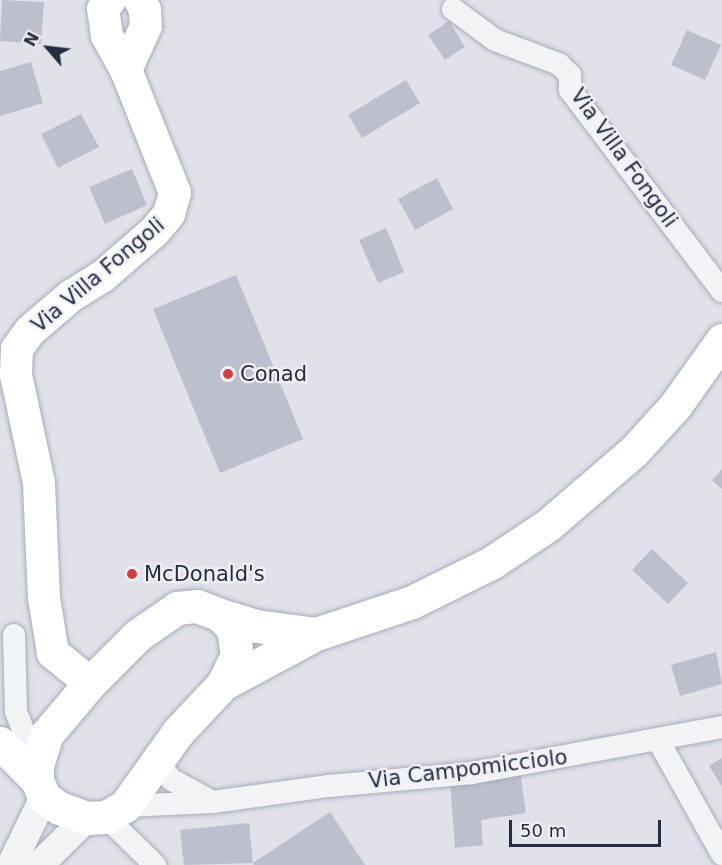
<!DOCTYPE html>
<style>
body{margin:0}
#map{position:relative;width:722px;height:865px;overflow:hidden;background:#dfe2e9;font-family:"DejaVu Sans",sans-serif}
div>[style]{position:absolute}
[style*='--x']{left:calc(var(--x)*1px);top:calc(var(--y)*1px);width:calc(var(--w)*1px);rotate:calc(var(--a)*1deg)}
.building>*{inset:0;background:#bcc0cc}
.roads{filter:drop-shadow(0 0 2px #a8acb7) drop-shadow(0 0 2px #a8acb7)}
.minor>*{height:22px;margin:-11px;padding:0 11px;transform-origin:11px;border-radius:11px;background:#f2f3f7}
.tertiary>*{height:28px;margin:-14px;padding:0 14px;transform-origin:14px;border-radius:14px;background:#f2f3f7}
.secondary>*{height:32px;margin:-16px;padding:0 16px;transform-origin:16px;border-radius:16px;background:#fff}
.primary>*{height:33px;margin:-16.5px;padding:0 16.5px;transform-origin:16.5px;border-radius:16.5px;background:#fff}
.dots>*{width:16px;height:16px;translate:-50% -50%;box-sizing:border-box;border:3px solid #eff1f6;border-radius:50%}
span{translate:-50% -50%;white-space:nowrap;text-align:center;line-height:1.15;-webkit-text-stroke:4.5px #eff1f6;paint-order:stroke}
.street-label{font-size:21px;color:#272d41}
.poi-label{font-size:21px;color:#272d41}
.left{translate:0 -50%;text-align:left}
.north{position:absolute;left:18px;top:18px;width:60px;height:60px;-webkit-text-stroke:4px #eff1f6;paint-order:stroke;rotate:298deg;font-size:16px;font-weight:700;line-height:24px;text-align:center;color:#272d41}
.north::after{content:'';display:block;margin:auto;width:21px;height:27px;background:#272d41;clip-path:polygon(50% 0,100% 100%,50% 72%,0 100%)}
.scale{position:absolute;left:509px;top:820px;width:152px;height:27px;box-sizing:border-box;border:3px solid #272d41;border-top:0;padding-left:8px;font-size:18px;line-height:21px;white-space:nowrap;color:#272d41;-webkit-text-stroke:4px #eff1f6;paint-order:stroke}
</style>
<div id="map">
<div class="building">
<i style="clip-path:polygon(2px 0,44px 2px,41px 44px,0 41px)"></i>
<i style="clip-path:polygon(449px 21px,465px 47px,445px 60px,428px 35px)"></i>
<i style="clip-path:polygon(687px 30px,721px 45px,705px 80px,671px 65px)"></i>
<i style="clip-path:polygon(31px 62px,43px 103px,0 116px,0 71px)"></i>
<i style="clip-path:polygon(406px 80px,420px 103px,362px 138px,348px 115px)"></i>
<i style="clip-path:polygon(81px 114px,99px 147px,58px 168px,41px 134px)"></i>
<i style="clip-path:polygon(132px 169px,147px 205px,105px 224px,89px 187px)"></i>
<i style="clip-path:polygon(437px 178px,453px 209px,415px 230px,398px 199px)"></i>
<i style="clip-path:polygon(386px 228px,404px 272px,378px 283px,359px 240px)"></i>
<i style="clip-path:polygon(236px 275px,303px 439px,220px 473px,153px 309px)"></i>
<i style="clip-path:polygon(722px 469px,722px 489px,712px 480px)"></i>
<i style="clip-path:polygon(652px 549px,688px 583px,668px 604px,632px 570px)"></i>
<i style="clip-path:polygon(716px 652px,722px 684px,680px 696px,671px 665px)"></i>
<i style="clip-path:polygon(722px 758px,722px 787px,709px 766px)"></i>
<i style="clip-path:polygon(520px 771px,526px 813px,481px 820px,483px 845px,455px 848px,450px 782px)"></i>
<i style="clip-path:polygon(330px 812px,365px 865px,254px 865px,253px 863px)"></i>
<i style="clip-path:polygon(249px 823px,253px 863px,184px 865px,180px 830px)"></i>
</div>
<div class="roads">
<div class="minor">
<i style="--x:453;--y:9;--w:52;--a:36.4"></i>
<i style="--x:495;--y:40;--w:68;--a:20.6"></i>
<i style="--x:559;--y:64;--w:16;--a:45"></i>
<i style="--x:570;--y:75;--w:15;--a:90"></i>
<i style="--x:570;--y:90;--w:252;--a:52.9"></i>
<i style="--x:14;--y:635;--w:77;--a:88.5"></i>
<i style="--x:16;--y:712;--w:27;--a:68"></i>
<i style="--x:658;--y:740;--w:131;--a:60.7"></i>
<i style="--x:157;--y:761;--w:24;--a:52"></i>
<i style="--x:172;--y:780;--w:44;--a:28.3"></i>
<i style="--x:125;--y:806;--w:88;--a:-2.6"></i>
<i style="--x:213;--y:802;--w:117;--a:-7.9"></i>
<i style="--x:329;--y:786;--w:144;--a:-5.2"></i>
<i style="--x:472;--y:773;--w:254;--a:-10.4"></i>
<i style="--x:106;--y:817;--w:69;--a:44.4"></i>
</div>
<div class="tertiary">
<i style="--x:11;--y:865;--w:76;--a:-64.1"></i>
<i style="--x:39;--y:865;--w:67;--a:-44.4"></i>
</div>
<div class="secondary">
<i style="--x:126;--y:70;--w:48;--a:-65.6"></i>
<i style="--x:146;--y:26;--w:16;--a:-94"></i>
<i style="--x:145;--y:10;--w:11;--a:-117"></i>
<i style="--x:90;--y:683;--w:48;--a:-141"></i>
<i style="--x:53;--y:653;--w:56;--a:-99.3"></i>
<i style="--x:44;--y:598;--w:115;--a:-92.5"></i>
<i style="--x:39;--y:483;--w:110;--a:-102"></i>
<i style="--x:16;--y:375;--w:26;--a:-88"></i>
<i style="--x:17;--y:349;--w:22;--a:-54"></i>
<i style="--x:30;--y:331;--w:54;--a:-40.5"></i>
<i style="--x:71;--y:296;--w:38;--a:-32"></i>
<i style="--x:103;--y:276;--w:67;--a:-40.8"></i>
<i style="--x:154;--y:232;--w:23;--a:-50"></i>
<i style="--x:169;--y:214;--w:22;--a:-74"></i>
<i style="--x:175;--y:193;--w:132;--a:-111.7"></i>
<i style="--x:126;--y:70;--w:39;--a:-119"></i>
<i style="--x:107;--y:36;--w:27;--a:-98"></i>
<i style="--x:103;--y:9;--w:11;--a:-52"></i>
</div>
<div class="primary">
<i style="--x:197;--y:606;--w:25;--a:21"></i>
<i style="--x:220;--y:615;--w:18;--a:45"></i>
<i style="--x:233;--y:628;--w:27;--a:82"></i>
<i style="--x:237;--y:655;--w:32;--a:116"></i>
<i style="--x:223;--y:684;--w:66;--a:133.2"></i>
<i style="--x:178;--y:732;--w:91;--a:125.6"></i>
<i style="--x:125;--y:806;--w:22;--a:150"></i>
<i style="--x:106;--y:817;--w:19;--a:177"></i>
<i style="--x:87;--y:818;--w:30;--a:-160"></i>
<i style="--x:59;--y:808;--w:19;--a:-144"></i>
<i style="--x:44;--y:797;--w:18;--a:-112"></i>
<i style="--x:37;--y:780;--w:14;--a:-90"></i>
<i style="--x:37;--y:766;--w:34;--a:-73"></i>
<i style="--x:47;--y:734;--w:67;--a:-49.9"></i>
<i style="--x:90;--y:683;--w:68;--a:-45"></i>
<i style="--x:138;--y:635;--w:47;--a:-34.7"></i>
<i style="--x:177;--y:608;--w:20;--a:-6"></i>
<i style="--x:220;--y:615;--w:38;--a:17"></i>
<i style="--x:256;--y:626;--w:61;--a:7.6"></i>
<i style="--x:223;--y:684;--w:106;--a:-28.3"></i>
<i style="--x:316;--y:634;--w:101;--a:-18.4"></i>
<i style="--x:412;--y:602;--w:88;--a:-26.3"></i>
<i style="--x:491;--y:563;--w:69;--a:-33.7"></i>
<i style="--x:548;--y:525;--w:113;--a:-40.7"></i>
<i style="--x:634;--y:451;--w:61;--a:-47.7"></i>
<i style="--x:675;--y:406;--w:81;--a:-54.5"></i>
<i style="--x:0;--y:743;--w:52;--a:45"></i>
</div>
</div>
<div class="dots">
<i style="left:228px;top:374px;background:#d33f3f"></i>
<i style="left:132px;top:574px;background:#d33f3f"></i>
</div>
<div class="street-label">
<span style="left:624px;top:158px;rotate:54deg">Via Villa Fongoli</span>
<span style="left:98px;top:275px;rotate:-40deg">Via Villa Fongoli</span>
<span style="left:468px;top:769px;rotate:-7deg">Via Campomicciolo</span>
</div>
<div class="poi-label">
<span class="left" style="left:240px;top:374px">Conad</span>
<span class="left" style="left:144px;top:574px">McDonald's</span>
</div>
<div class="north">N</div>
<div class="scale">50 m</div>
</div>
